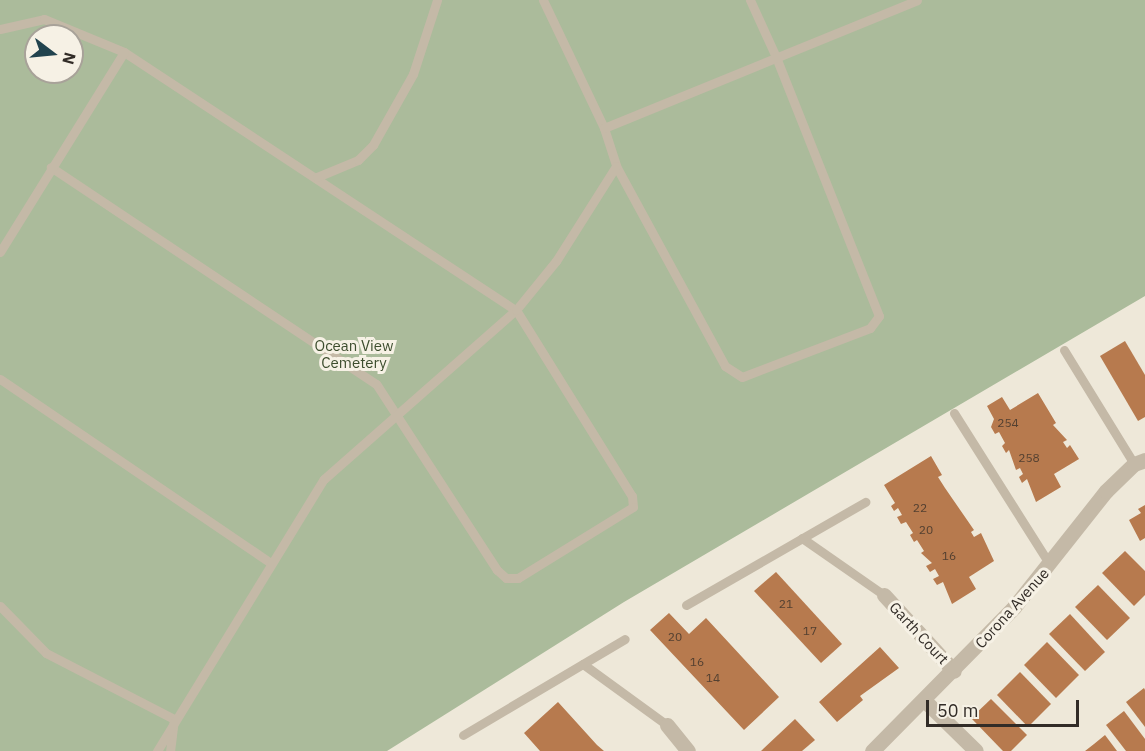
<!DOCTYPE html>
<style>
body{margin:0}
#map{position:relative;width:1145px;height:751px;overflow:hidden;background:#eee8d9;font-family:"IBM Plex Sans",sans-serif}
div>[style]{position:absolute}
[style*='--x']{left:calc(var(--x)*1px);top:calc(var(--y)*1px);width:calc(var(--w)*1px);rotate:calc(var(--a)*1deg)}
.green>*{inset:0;background:#abbb9b}
.building>*{inset:0;background:#b77a4e}
.service>*{height:9px;margin:-4.5px;padding:0 4.5px;transform-origin:4.5px;border-radius:4.5px;background:#c4b9a7}
.minor>*{height:15px;margin:-7.5px;padding:0 7.5px;transform-origin:7.5px;border-radius:7.5px;background:#c4b9a7}
span{translate:-50% -50%;white-space:nowrap;text-align:center;line-height:1.15;-webkit-text-stroke:6px #f6f1e5;paint-order:stroke}
.number-label{font-size:12px;color:#534031}
.number-label span{-webkit-text-stroke-width:0}
.park-label{font-size:15px;color:#3c4d2d}
.street-label{font-size:15px;color:#322c27}
.north{position:absolute;left:24px;top:24px;width:60px;height:60px;box-sizing:border-box;background:#f6f1e5;border:2px solid #a8a299;border-radius:50%;rotate:106deg;font-size:16px;font-weight:700;line-height:24px;text-align:center;color:#322c27}
.north::after{content:'';display:block;margin:auto;width:21px;height:27px;background:#21434e;clip-path:polygon(50% 0,100% 100%,50% 72%,0 100%)}
.scale{position:absolute;left:926px;top:700px;width:153px;height:27px;box-sizing:border-box;border:3px solid #322c27;border-top:0;padding-left:8px;font-size:18px;line-height:21px;white-space:nowrap;color:#322c27;-webkit-text-stroke:4px #f6f1e5;paint-order:stroke}
</style>
<div id="map">
<div class="green">
<i style="clip-path:polygon(evenodd,0 0,1145px 0,1145px 296px,624px 602px,387px 751px,0 751px,0 0,36px 36px,72px 36px,72px 72px,36px 72px,36px 36px)"></i>
</div>
<div class="building">
<i style="clip-path:polygon(1125px 341px,1145px 375px,1145px 417px,1138px 421px,1100px 356px)"></i>
<i style="clip-path:polygon(1038px 393px,1056px 423px,1053px 425px,1067px 440px,1063px 442px,1067px 448px,1070px 445px,1079px 459px,1054px 474px,1061px 487px,1036px 502px,1027px 479px,1022px 483px,1019px 477px,1023px 474px,1020px 468px,1016px 470px,1009px 450px,1006px 453px,1002px 446px,1005px 443px,999px 432px,995px 434px,991px 427px,994px 419px,987px 406px,1002px 397px,1010px 410px)"></i>
<i style="clip-path:polygon(931px 456px,942px 475px,938px 477px,945px 488px,974px 530px,971px 532px,974px 537px,981px 533px,994px 561px,969px 577px,976px 589px,952px 604px,943px 582px,937px 585px,933px 579px,939px 576px,935px 569px,930px 572px,926px 566px,932px 563px,921px 553px,924px 551px,917px 540px,914px 542px,910px 535px,913px 533px,906px 522px,901px 524px,897px 517px,902px 515px,898px 508px,894px 511px,891px 506px,895px 503px,884px 485px)"></i>
<i style="clip-path:polygon(1145px 505px,1145px 538px,1140px 541px,1129px 520px,1141px 513px,1138px 509px)"></i>
<i style="clip-path:polygon(1125px 551px,1145px 571px,1145px 595px,1134px 606px,1102px 573px)"></i>
<i style="clip-path:polygon(776px 572px,842px 644px,821px 663px,754px 591px)"></i>
<i style="clip-path:polygon(1098px 585px,1130px 618px,1107px 640px,1075px 607px)"></i>
<i style="clip-path:polygon(669px 613px,689px 634px,706px 618px,779px 697px,744px 730px,650px 630px)"></i>
<i style="clip-path:polygon(1070px 614px,1105px 652px,1085px 671px,1049px 634px)"></i>
<i style="clip-path:polygon(1047px 642px,1079px 675px,1056px 698px,1024px 665px)"></i>
<i style="clip-path:polygon(880px 647px,899px 668px,860px 696px,863px 700px,837px 722px,819px 702px)"></i>
<i style="clip-path:polygon(1020px 672px,1051px 704px,1028px 727px,997px 695px)"></i>
<i style="clip-path:polygon(1144px 688px,1145px 690px,1145px 727px,1126px 702px)"></i>
<i style="clip-path:polygon(991px 699px,1027px 735px,1011px 751px,1003px 751px,971px 718px)"></i>
<i style="clip-path:polygon(558px 702px,597px 745px,604px 751px,540px 751px,524px 733px)"></i>
<i style="clip-path:polygon(1124px 711px,1145px 739px,1145px 751px,1126px 751px,1106px 725px)"></i>
<i style="clip-path:polygon(795px 719px,815px 740px,802px 751px,761px 751px)"></i>
<i style="clip-path:polygon(1105px 735px,1117px 751px,1085px 751px,1094px 744px)"></i>
</div>
<div class="service">
<i style="--x:543;--y:0;--w:142;--a:64.5"></i>
<i style="--x:604;--y:128;--w:40;--a:72"></i>
<i style="--x:616;--y:166;--w:228;--a:61.4"></i>
<i style="--x:725;--y:366;--w:20;--a:33"></i>
<i style="--x:742;--y:377;--w:137;--a:-20.9"></i>
<i style="--x:870;--y:328;--w:15;--a:-53"></i>
<i style="--x:879;--y:316;--w:279;--a:-111.7"></i>
<i style="--x:776;--y:57;--w:63;--a:-114.5"></i>
<i style="--x:0;--y:29;--w:45;--a:-12.8"></i>
<i style="--x:44;--y:19;--w:87;--a:22.4"></i>
<i style="--x:124;--y:52;--w:469;--a:33.4"></i>
<i style="--x:516;--y:310;--w:219;--a:58.1"></i>
<i style="--x:632;--y:496;--w:11;--a:85"></i>
<i style="--x:633;--y:507;--w:135;--a:148.3"></i>
<i style="--x:518;--y:578;--w:12;--a:180"></i>
<i style="--x:506;--y:578;--w:12;--a:-138"></i>
<i style="--x:497;--y:570;--w:222;--a:-123"></i>
<i style="--x:376;--y:384;--w:391;--a:-146.3"></i>
<i style="--x:604;--y:128;--w:338;--a:-22.2"></i>
<i style="--x:317;--y:177;--w:44;--a:-22.5"></i>
<i style="--x:358;--y:160;--w:21;--a:-45"></i>
<i style="--x:373;--y:145;--w:81;--a:-60.6"></i>
<i style="--x:413;--y:74;--w:78;--a:-72"></i>
<i style="--x:0;--y:252;--w:235;--a:-58.2"></i>
<i style="--x:1064;--y:350;--w:134;--a:58.4"></i>
<i style="--x:0;--y:379;--w:328;--a:34.2"></i>
<i style="--x:954;--y:413;--w:180;--a:57.7"></i>
<i style="--x:802;--y:538;--w:100;--a:34.8"></i>
<i style="--x:686;--y:605;--w:207;--a:-29.9"></i>
<i style="--x:0;--y:606;--w:66;--a:45.6"></i>
<i style="--x:46;--y:653;--w:144;--a:27.3"></i>
<i style="--x:174;--y:719;--w:32;--a:97"></i>
<i style="--x:583;--y:664;--w:104;--a:36"></i>
<i style="--x:463;--y:735;--w:188;--a:-30.7"></i>
<i style="--x:157;--y:751;--w:319;--a:-58.5"></i>
<i style="--x:324;--y:479;--w:256;--a:-41.4"></i>
<i style="--x:516;--y:310;--w:63;--a:-50.8"></i>
<i style="--x:556;--y:261;--w:112;--a:-57.7"></i>
</div>
<div class="minor">
<i style="--x:884;--y:595;--w:103;--a:47.4"></i>
<i style="--x:925;--y:701;--w:71;--a:44.4"></i>
<i style="--x:667;--y:725;--w:33;--a:51"></i>
<i style="--x:872;--y:751;--w:202;--a:-45.4"></i>
<i style="--x:1014;--y:607;--w:148;--a:-51.6"></i>
<i style="--x:1106;--y:491;--w:39;--a:-44"></i>
<i style="--x:1134;--y:464;--w:12;--a:-20"></i>
</div>
<div class="number-label">
<span style="left:1008px;top:423px">254</span>
<span style="left:1029px;top:458px">258</span>
<span style="left:920px;top:508px">22</span>
<span style="left:926px;top:530px">20</span>
<span style="left:949px;top:556px">16</span>
<span style="left:786px;top:604px">21</span>
<span style="left:810px;top:631px">17</span>
<span style="left:675px;top:637px">20</span>
<span style="left:697px;top:662px">16</span>
<span style="left:713px;top:678px">14</span>
</div>
<div class="park-label">
<span style="left:354px;top:354px">Ocean View<br>Cemetery</span>
</div>
<div class="street-label">
<span style="left:1012px;top:608px;rotate:-48deg">Corona Avenue</span>
<span style="left:919px;top:633px;rotate:47deg">Garth Court</span>
</div>
<div class="north">N</div>
<div class="scale">50 m</div>
</div>
